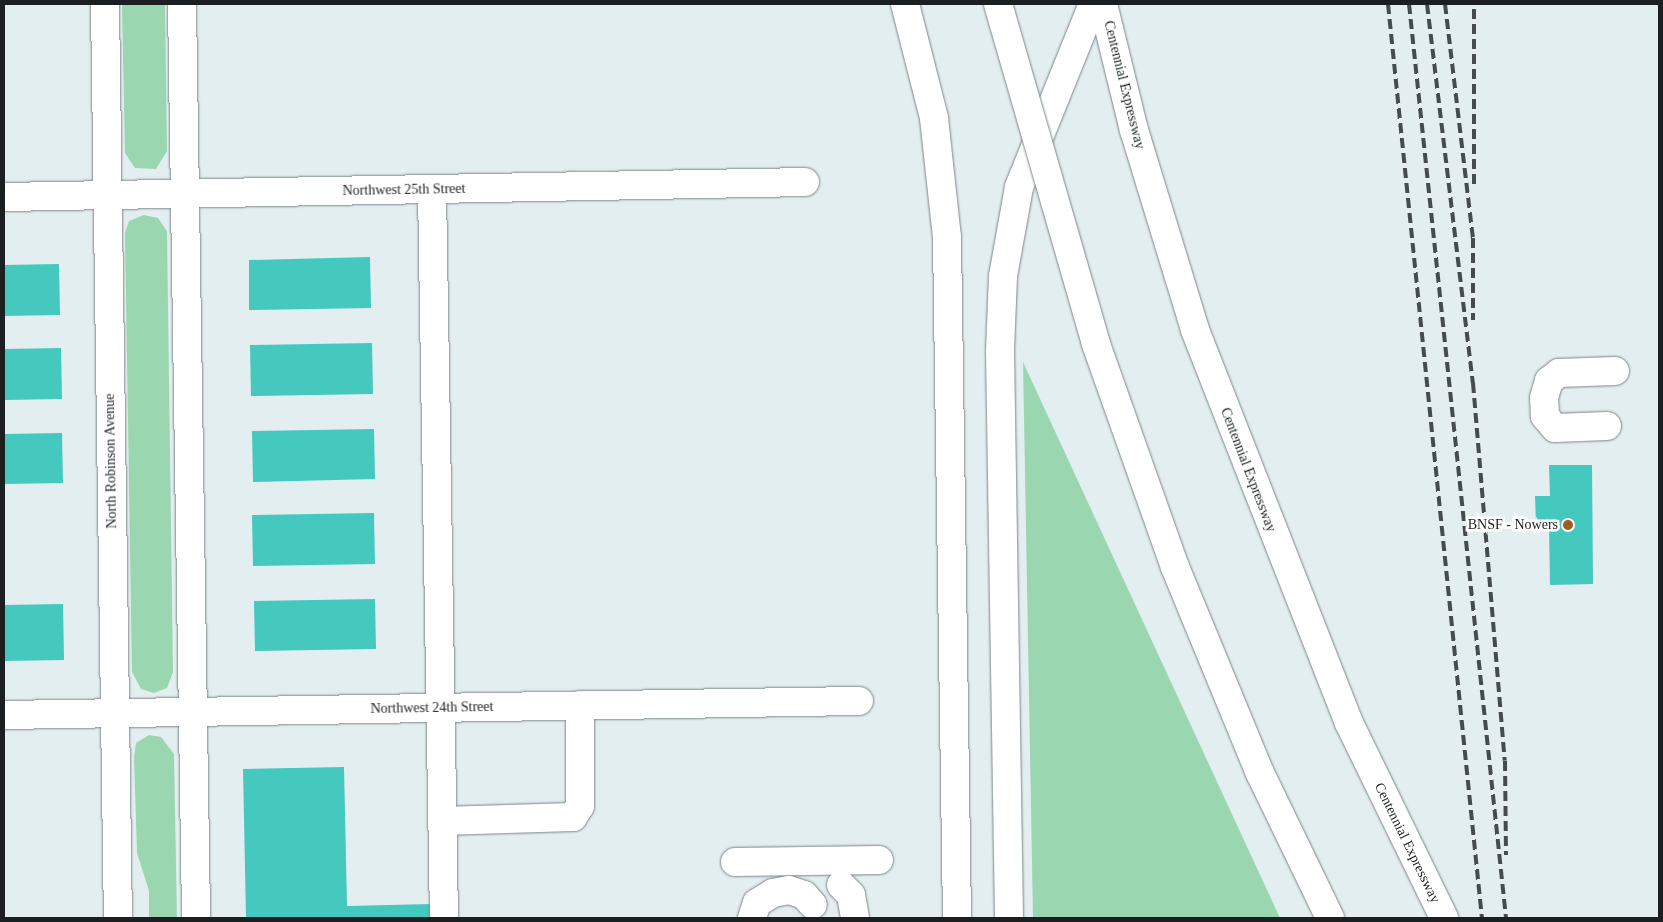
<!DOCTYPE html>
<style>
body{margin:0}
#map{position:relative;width:1663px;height:922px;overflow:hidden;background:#e3eef1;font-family:Georgia,serif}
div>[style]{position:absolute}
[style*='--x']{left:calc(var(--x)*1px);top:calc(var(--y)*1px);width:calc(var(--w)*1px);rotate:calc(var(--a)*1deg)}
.green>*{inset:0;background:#9ad7b0}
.building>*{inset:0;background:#45c8be}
.roads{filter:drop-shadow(0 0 1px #7c8689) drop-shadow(0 0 1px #7c8689)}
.minor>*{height:28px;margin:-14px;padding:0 14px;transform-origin:14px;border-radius:14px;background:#fff}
.highway>*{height:28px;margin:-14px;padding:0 14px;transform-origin:14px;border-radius:14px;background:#fff}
.rail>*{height:4px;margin-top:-2px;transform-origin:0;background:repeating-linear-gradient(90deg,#464c4e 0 10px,transparent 0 15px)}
.bridges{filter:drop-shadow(0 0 1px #7c8689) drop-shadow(0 0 1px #7c8689)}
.highway-bridge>*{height:28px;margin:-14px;padding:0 14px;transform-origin:14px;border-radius:14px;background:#fff}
.dots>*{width:14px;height:14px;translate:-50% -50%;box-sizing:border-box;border:2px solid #fff;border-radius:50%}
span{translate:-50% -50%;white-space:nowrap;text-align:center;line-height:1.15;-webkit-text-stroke:5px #fff;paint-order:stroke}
.street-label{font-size:14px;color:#1b1f21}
.poi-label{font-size:14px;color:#1b1f21}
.right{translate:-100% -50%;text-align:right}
.frame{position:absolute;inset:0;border:5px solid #1b1f21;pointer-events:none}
</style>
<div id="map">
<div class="green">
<i style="clip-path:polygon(122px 4px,165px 4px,167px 151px,156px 169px,135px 168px,125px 153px)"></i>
<i style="clip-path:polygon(144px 215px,158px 218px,167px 231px,173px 672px,167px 688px,154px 693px,141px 689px,132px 672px,125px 233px,129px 221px)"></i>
<i style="clip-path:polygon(1023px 362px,1280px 918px,1033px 918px)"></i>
<i style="clip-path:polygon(149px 735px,161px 737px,174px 754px,177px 918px,149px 918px,149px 891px,137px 853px,134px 757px,136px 743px)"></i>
</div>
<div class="building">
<i style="clip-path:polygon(370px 257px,371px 308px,249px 310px,249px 260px)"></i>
<i style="clip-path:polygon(59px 264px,60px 315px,4px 316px,4px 265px)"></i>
<i style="clip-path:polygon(372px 343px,373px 394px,251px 396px,250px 345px)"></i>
<i style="clip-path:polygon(61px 348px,62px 399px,4px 400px,4px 349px)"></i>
<i style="clip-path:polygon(374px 429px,375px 479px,253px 482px,252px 431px)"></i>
<i style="clip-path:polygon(62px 433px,63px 483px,4px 484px,4px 434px)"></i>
<i style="clip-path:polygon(1549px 465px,1592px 465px,1593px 584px,1550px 585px,1549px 526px,1536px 524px,1535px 496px,1550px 496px)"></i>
<i style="clip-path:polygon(374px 513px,375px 564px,253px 566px,252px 515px)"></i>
<i style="clip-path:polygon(375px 599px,376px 649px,255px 651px,254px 601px)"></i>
<i style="clip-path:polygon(63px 604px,64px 660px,4px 661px,4px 605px)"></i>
<i style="clip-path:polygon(344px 767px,347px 906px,432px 904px,432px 918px,246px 918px,243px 769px)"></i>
</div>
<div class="roads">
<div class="minor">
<i style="--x:105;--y:4;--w:914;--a:89.19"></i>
<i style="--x:182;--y:4;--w:914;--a:89.12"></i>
<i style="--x:432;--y:189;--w:729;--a:89.06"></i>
<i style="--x:4;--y:197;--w:801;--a:-1.07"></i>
<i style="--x:1607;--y:426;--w:52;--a:177.8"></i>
<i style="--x:1555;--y:428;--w:16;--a:-130"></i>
<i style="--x:1545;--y:416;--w:18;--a:-93"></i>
<i style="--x:1544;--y:398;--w:18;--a:-74"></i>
<i style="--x:1549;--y:381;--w:13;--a:-39"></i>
<i style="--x:1559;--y:373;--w:56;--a:-2"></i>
<i style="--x:4;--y:715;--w:855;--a:-0.94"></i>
<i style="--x:442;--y:821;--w:131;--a:-1.7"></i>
<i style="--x:573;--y:817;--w:13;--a:-58"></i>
<i style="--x:580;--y:806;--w:101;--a:-90"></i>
<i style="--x:735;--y:862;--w:144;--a:-0.8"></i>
<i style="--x:841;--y:885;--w:14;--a:45"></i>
<i style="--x:851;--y:895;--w:23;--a:80"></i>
<i style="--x:752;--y:918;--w:16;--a:-72"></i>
<i style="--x:757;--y:903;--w:19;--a:-32"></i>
<i style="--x:773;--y:893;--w:16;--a:-11"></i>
<i style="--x:789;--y:890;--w:16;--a:18"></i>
<i style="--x:804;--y:895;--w:13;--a:48"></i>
</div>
<div class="highway">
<i style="--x:905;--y:4;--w:118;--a:75.7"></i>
<i style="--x:934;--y:118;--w:120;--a:83.8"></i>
<i style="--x:947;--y:237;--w:681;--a:89.16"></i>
<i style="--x:1103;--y:4;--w:130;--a:76.2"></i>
<i style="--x:1134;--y:130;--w:209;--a:73"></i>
<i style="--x:1195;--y:330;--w:422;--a:68.6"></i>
<i style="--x:1349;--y:723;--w:217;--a:64"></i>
<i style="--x:1009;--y:918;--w:567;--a:-90.91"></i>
<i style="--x:1000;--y:351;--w:75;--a:-87.7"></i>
<i style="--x:1003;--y:276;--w:90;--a:-79.8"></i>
<i style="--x:1019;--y:187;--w:197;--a:-68"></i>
</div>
</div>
<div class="rail">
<i style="--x:1388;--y:4;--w:919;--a:84.13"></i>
<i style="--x:1409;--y:4;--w:919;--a:83.94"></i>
<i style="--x:1427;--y:4;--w:382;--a:83.1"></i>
<i style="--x:1473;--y:383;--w:379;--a:85.2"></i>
<i style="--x:1505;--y:761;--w:94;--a:89.4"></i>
<i style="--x:1445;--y:4;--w:236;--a:83.2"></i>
<i style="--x:1473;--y:238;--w:82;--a:90"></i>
<i style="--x:1474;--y:184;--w:180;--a:-90"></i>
</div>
<div class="bridges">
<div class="highway-bridge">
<i style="--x:998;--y:4;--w:354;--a:73.9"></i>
<i style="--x:1096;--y:344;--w:237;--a:70.5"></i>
<i style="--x:1175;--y:567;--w:223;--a:67.6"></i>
<i style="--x:1260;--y:773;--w:161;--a:64.2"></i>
</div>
</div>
<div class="dots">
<i style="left:1568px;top:525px;background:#9a5d21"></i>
</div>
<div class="street-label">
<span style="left:1124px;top:85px;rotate:76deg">Centennial Expressway</span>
<span style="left:404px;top:190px;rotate:-1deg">Northwest 25th Street</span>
<span style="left:111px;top:461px;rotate:-91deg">North Robinson Avenue</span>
<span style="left:1248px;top:470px;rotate:69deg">Centennial Expressway</span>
<span style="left:432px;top:708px;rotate:-1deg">Northwest 24th Street</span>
<span style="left:1407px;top:843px;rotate:64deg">Centennial Expressway</span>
</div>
<div class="poi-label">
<span class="right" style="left:1558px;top:525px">BNSF - Nowers</span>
</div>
<div class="frame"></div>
</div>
